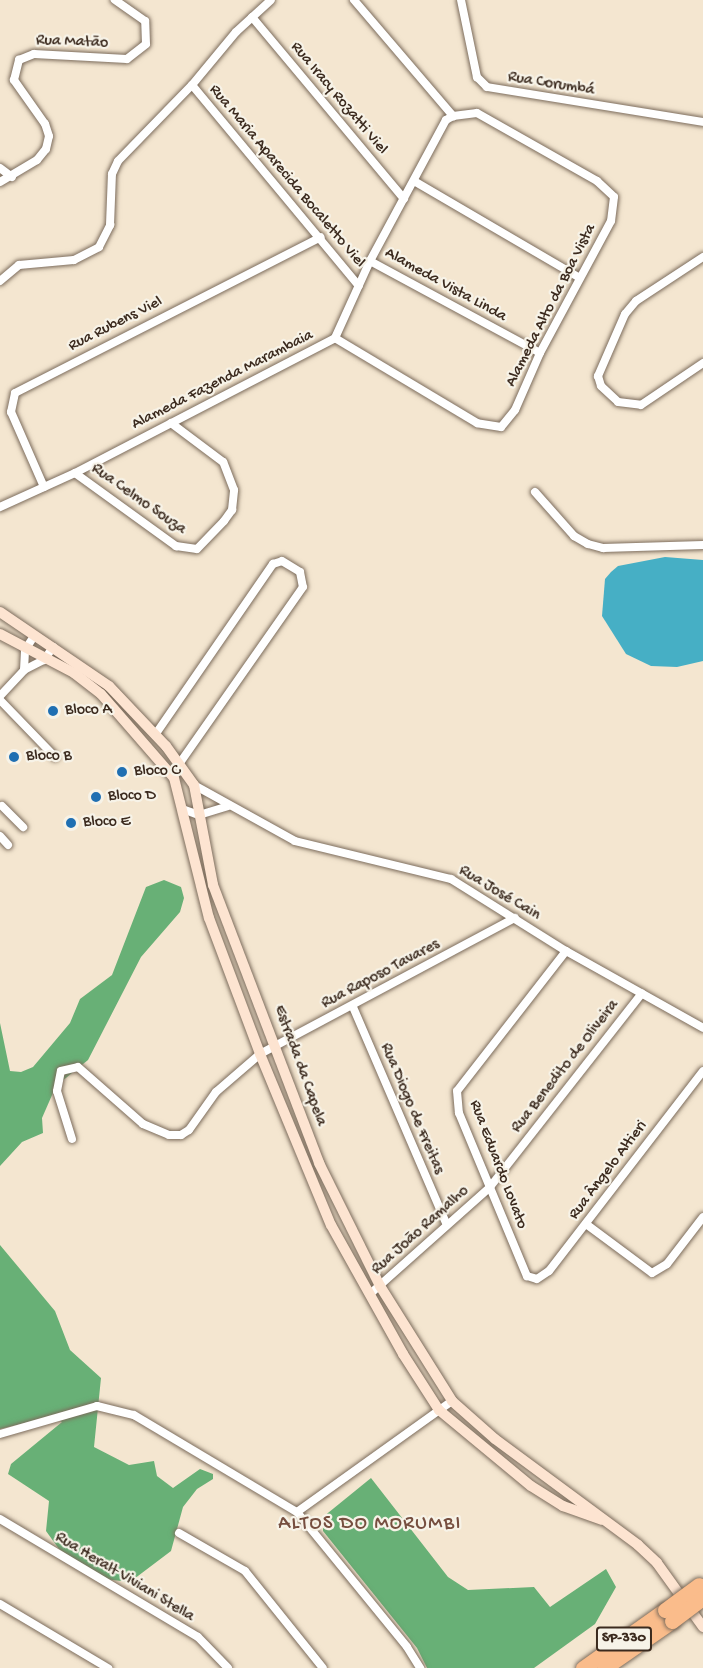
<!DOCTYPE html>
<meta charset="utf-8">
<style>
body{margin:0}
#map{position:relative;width:703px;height:1668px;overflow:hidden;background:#f4e6d0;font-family:"Gochi Hand",sans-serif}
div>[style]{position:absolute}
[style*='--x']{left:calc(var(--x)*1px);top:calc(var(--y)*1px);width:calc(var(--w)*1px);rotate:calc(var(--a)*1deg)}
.forest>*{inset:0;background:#68b076}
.water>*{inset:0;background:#46afc5}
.roads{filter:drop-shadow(0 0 2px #7c6c5c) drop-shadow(0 0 2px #7c6c5c)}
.street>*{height:8px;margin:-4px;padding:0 4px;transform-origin:4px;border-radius:4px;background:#fff}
.secondary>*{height:10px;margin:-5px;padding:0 5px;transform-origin:5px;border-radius:5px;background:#fde4d1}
.highway>*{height:15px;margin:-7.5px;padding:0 7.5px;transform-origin:7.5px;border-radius:7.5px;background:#fabc8b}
.bridges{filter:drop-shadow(0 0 2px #7c6c5c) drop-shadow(0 0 2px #7c6c5c)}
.highway-bridge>*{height:15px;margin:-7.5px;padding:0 7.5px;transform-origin:7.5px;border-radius:7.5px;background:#fabc8b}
.dots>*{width:16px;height:16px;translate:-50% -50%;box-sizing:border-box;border:3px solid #f7f3e8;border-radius:50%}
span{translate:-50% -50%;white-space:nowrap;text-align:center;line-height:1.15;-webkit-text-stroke:4.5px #f7f3e8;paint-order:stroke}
.shield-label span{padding:2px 4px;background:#f7f3e8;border:2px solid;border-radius:4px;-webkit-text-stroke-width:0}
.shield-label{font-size:15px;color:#3b2a1e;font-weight:700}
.street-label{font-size:16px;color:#3b2a1e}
.poi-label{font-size:16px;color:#3b2a1e}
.left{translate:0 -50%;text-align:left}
.quarter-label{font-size:20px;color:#764e3f;letter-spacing:1.5px}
</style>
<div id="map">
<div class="forest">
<i style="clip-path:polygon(164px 880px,181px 887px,184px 898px,180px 912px,141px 957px,88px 1060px,56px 1086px,42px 1118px,43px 1133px,22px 1142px,0 1166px,0 1023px,10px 1071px,21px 1072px,33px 1067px,70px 1023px,80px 999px,112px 975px,146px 887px)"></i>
<i style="clip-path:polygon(0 1245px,55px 1311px,70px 1350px,101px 1378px,94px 1447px,129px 1465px,154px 1461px,157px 1476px,173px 1488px,200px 1469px,213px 1474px,213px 1479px,197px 1489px,183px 1507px,171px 1551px,130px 1582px,104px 1579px,59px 1549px,46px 1531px,49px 1501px,8px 1474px,11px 1464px,62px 1422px,50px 1417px,0 1429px)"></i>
<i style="clip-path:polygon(371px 1478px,448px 1577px,468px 1590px,534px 1587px,550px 1607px,606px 1569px,616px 1587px,595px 1624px,534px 1668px,427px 1668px,417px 1648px,323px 1531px,323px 1517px)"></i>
</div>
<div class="water">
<i style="clip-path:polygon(665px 557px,703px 560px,703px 661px,677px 667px,651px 666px,626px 654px,602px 616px,605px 579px,611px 572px,618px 566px)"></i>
</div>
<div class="roads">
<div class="street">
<i style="--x:354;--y:0;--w:153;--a:49.5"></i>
<i style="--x:461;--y:0;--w:79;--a:78.3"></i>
<i style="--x:477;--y:77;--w:14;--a:45"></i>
<i style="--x:487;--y:87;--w:219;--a:9.2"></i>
<i style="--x:252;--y:17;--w:237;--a:50.1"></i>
<i style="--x:192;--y:85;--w:261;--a:50.3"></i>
<i style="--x:0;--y:168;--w:15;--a:37"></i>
<i style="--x:414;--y:181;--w:192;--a:30.3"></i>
<i style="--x:0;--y:182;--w:43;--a:-30.7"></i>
<i style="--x:37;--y:160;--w:14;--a:-51"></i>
<i style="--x:46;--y:149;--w:13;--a:-77"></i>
<i style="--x:49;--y:136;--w:13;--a:-108"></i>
<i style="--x:45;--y:124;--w:54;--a:-125.2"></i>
<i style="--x:14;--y:80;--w:21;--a:-76"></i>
<i style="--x:19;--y:60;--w:16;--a:-22"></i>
<i style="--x:34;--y:54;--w:93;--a:3.1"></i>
<i style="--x:127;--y:59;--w:24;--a:-38"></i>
<i style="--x:146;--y:44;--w:23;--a:-92"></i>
<i style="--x:145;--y:21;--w:37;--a:-145"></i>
<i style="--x:703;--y:257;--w:80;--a:146.7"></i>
<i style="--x:636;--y:301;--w:17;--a:130"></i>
<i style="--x:625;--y:314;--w:68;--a:113.5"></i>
<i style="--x:598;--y:376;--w:10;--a:73"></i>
<i style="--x:601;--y:386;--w:23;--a:43"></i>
<i style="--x:618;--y:402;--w:23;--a:7"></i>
<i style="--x:641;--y:405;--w:75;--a:-34.1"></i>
<i style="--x:370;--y:261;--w:193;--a:28.4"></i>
<i style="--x:0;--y:281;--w:25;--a:-40"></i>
<i style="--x:19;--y:265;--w:55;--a:-5.2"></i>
<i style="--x:74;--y:260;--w:28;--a:-27"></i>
<i style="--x:99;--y:247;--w:25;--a:-63"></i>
<i style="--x:110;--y:225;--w:51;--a:-87.8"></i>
<i style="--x:112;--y:174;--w:14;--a:-65"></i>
<i style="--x:118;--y:161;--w:106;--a:-45.8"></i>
<i style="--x:192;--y:85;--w:69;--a:-50.3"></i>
<i style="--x:236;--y:32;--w:47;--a:-42.4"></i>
<i style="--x:75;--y:473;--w:125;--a:35.9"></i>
<i style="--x:176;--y:546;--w:21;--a:8"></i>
<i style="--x:197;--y:549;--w:39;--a:-46"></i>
<i style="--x:224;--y:521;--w:14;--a:-54"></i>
<i style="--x:232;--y:510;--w:20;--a:-84"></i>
<i style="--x:234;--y:490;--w:30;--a:-111"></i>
<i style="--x:223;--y:462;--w:65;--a:-143.1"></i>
<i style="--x:44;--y:487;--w:82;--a:-113.7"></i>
<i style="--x:11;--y:412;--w:19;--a:-78"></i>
<i style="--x:15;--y:393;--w:343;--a:-27"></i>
<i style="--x:535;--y:492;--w:59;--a:48.4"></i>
<i style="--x:574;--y:536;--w:16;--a:30"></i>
<i style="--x:588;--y:544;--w:16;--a:15"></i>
<i style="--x:603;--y:548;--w:100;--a:-1.7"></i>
<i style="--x:0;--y:507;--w:82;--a:-24.4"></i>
<i style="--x:75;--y:473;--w:293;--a:-27.4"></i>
<i style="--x:335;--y:338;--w:85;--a:-65.6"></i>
<i style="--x:370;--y:261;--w:160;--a:-61.7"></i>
<i style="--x:446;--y:120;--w:8;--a:-30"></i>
<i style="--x:453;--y:116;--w:24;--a:-7"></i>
<i style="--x:477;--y:113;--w:138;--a:29.5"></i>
<i style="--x:597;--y:181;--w:23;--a:43"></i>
<i style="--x:614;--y:197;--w:24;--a:97"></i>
<i style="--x:611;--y:221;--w:150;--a:118.3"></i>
<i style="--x:540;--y:353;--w:62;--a:113.7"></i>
<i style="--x:515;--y:410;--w:22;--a:129"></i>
<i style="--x:501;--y:427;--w:24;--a:-171"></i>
<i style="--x:477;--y:423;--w:165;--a:-149.1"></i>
<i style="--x:24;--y:670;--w:20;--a:-87"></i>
<i style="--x:25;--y:650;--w:17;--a:-57"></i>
<i style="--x:0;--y:696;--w:35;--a:-47"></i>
<i style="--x:24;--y:670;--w:22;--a:-27"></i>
<i style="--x:44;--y:660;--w:16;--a:-55"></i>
<i style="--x:0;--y:700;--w:79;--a:46"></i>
<i style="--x:155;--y:735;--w:208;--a:-55.4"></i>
<i style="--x:273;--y:564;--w:9;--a:-18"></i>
<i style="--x:282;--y:561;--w:21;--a:31"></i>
<i style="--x:300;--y:572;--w:15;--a:79"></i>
<i style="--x:303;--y:587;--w:216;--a:125"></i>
<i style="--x:194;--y:785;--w:115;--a:29"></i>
<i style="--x:295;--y:841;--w:161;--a:13.7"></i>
<i style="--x:451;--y:879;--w:136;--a:32.1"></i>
<i style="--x:566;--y:951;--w:157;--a:29.3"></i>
<i style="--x:2;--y:806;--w:30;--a:45"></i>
<i style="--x:185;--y:810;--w:15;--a:20"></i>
<i style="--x:199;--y:815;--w:30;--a:-17"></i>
<i style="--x:0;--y:836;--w:12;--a:48"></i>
<i style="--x:566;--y:951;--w:177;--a:127.9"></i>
<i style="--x:457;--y:1091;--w:22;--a:85"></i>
<i style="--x:459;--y:1113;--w:177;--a:67.4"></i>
<i style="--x:527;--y:1276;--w:10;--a:17"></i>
<i style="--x:537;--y:1279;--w:14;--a:-34"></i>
<i style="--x:549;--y:1271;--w:252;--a:-52.4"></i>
<i style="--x:353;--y:1007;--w:235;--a:66.7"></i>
<i style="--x:72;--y:1139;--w:50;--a:-107.4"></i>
<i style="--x:57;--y:1091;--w:20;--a:-79"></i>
<i style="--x:61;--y:1071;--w:17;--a:-13"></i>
<i style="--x:78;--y:1067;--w:86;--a:41.2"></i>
<i style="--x:143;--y:1124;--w:28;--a:23"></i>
<i style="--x:169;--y:1135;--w:12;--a:0"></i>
<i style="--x:181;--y:1135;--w:9;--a:-32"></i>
<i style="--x:189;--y:1130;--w:47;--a:-54.6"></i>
<i style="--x:216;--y:1092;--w:58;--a:-40.8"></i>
<i style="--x:260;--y:1054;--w:289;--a:-28.1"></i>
<i style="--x:586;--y:1224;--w:82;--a:36.6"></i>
<i style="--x:652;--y:1273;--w:17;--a:-31"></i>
<i style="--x:667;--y:1264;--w:59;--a:-52.5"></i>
<i style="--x:370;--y:1294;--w:161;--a:-41.7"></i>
<i style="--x:490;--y:1187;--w:246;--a:-51.9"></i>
<i style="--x:0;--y:1434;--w:101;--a:-16.1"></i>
<i style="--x:97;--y:1406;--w:38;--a:14"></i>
<i style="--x:134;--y:1415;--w:190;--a:30.8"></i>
<i style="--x:297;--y:1512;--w:174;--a:50.8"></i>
<i style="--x:407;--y:1647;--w:25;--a:58"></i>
<i style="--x:297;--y:1512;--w:191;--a:-35.6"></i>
<i style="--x:0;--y:1519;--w:230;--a:30.8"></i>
<i style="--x:198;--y:1637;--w:43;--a:45.9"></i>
<i style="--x:179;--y:1533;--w:76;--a:29.9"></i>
<i style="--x:245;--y:1571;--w:124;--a:51.2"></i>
<i style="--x:0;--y:1604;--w:126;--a:30.7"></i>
</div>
<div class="secondary">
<i style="--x:0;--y:612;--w:132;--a:34.2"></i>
<i style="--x:109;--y:686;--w:83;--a:46.5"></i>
<i style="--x:166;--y:746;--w:48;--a:54.3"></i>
<i style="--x:194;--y:785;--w:102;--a:79.2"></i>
<i style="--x:213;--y:885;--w:298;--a:69.1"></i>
<i style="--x:319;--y:1163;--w:137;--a:63.6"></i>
<i style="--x:380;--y:1286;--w:136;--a:57.9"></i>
<i style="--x:452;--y:1401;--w:57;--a:41.5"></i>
<i style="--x:495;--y:1439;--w:178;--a:36.5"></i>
<i style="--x:638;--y:1545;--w:26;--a:43"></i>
<i style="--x:657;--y:1563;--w:79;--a:54.3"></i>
<i style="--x:0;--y:634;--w:84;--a:27.8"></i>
<i style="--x:74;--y:673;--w:34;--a:38"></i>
<i style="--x:101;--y:694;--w:111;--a:49"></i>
<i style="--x:174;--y:778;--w:144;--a:76"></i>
<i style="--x:209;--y:918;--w:145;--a:69.4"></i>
<i style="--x:260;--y:1054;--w:185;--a:67.5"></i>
<i style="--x:331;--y:1225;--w:148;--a:60.8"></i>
<i style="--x:403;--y:1354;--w:67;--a:57.3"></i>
<i style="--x:439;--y:1410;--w:119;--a:39.6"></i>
<i style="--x:531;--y:1486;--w:38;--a:32"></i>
<i style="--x:563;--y:1506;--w:41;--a:19.7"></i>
</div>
<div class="highway">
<i style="--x:583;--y:1668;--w:100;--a:-35.3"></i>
<i style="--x:604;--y:1668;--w:83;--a:-34.7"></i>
</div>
</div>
<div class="bridges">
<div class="highway-bridge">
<i style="--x:665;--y:1610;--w:42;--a:-36.3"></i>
<i style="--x:672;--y:1621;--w:39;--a:-37"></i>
</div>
</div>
<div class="dots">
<i style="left:53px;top:711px;background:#1f6fb2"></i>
<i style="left:14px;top:757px;background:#1f6fb2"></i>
<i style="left:122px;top:772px;background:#1f6fb2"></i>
<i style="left:96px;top:797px;background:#1f6fb2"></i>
<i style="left:71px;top:823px;background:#1f6fb2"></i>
</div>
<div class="shield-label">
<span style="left:624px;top:1639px">SP-330</span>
</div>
<div class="street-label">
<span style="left:72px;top:43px;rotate:2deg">Rua Matão</span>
<span style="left:551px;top:85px;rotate:9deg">Rua Corumbá</span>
<span style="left:338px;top:99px;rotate:50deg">Rua Iracy Rozatti Viel</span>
<span style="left:286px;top:177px;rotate:50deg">Rua Maria Aparecida Bocaletto Viel</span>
<span style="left:445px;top:286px;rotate:29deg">Alameda Vista Linda</span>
<span style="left:552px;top:306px;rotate:-63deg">Alameda Alto da Boa Vista</span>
<span style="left:116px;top:325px;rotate:-27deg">Rua Rubens Viel</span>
<span style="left:223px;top:381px;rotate:-27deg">Alameda Fazenda Marambaia</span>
<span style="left:138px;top:500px;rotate:35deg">Rua Celmo Souza</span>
<span style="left:499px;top:894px;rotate:31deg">Rua José Cain</span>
<span style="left:381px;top:975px;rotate:-28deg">Rua Raposo Tavares</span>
<span style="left:299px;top:1066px;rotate:70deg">Estrada da Capela</span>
<span style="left:566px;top:1067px;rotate:-52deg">Rua Benedito de Oliveira</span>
<span style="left:411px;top:1109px;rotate:67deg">Rua Diogo de Freitas</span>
<span style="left:497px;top:1165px;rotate:69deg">Rua Eduardo Lovato</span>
<span style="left:609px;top:1171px;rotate:-53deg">Rua Ângelo Altieri</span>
<span style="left:421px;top:1231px;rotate:-42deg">Rua João Ramalho</span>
<span style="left:124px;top:1578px;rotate:31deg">Rua Heralt Viviani Stella</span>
</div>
<div class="poi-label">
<span class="left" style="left:65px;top:711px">Bloco A</span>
<span class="left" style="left:26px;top:757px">Bloco B</span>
<span class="left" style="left:134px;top:772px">Bloco C</span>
<span class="left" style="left:108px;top:797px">Bloco D</span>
<span class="left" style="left:83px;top:823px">Bloco E</span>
</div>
<div class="quarter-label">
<span style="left:370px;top:1524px">ALTOS DO MORUMBI</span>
</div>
</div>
